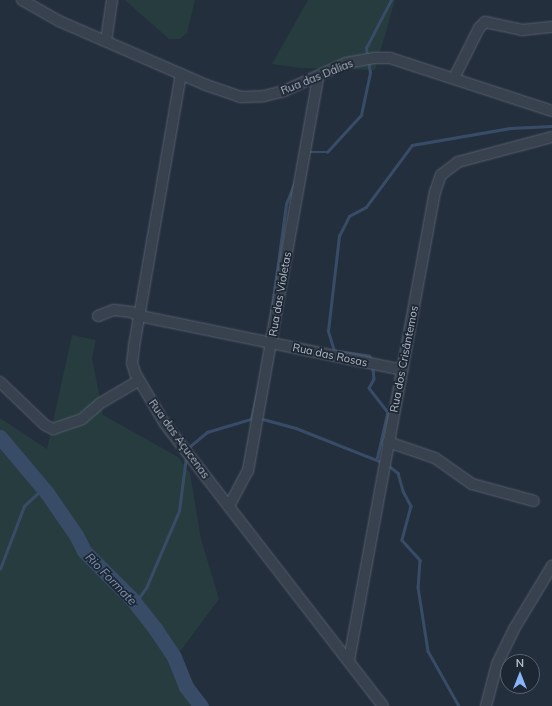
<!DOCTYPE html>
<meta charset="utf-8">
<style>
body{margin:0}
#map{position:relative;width:552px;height:706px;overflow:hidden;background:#242f3e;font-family:Mulish,sans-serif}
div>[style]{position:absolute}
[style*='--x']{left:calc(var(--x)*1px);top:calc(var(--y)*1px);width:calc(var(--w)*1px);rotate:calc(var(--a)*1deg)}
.green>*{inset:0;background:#263c3f}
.stream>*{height:2.5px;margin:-1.25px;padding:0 1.25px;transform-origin:1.25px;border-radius:1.25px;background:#394c67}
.river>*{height:15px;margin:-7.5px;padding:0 7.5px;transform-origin:7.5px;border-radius:7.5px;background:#394c67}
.roads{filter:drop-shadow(0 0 1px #565f6c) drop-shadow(0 0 1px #565f6c)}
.minor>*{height:10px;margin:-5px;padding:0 5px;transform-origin:5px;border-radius:5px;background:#38414e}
span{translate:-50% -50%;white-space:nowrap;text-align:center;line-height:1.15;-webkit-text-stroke:3.5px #1d2633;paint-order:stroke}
.street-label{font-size:11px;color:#b4bcc9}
.water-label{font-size:12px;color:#7c92b1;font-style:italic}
.north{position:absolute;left:500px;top:654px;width:40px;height:40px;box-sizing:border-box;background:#1d2633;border:1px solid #59626f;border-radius:50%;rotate:0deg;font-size:11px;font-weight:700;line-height:16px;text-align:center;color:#b4bcc9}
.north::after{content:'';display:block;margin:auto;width:14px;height:18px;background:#8ab4f8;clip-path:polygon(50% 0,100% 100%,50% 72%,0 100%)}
</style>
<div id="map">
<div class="green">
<i style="clip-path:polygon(125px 0,195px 0,187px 33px,180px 39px,169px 39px)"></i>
<i style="clip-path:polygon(308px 0,395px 0,375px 70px,300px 68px,272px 64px)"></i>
<i style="clip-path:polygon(72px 335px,96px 340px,92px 358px,103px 415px,178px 457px,190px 473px,201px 539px,219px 599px,176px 657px,209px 706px,0 706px,0 418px,47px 449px)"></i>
</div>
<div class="stream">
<i style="--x:367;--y:56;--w:8;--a:-97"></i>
<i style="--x:366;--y:48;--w:54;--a:-62.5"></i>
<i style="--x:308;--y:152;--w:19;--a:0"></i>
<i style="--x:327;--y:152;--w:50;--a:-47.4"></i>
<i style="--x:361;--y:115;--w:43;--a:-77.9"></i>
<i style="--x:370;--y:73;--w:12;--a:-99"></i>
<i style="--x:271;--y:314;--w:111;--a:-82.2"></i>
<i style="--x:286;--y:204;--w:22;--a:-68"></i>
<i style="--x:373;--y:361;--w:6;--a:-129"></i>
<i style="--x:369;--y:356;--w:35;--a:-172"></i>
<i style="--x:334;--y:351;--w:21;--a:-107"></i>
<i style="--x:328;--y:331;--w:96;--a:-83.4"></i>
<i style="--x:339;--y:236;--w:22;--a:-63"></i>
<i style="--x:349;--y:216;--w:19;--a:-28"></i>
<i style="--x:366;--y:207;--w:77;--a:-53.4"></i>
<i style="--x:412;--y:145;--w:99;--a:-9.8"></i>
<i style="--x:510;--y:128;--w:42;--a:-2.7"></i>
<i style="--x:373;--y:368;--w:11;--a:85"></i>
<i style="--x:374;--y:379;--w:10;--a:119"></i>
<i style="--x:369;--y:388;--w:31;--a:52"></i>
<i style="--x:388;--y:412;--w:49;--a:102.9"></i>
<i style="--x:259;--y:418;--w:38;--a:15"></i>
<i style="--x:296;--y:428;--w:92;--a:21.6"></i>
<i style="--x:251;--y:419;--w:32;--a:-77"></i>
<i style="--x:188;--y:448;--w:25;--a:-40"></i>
<i style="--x:207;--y:432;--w:49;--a:-16.6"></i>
<i style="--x:388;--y:465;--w:13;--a:39"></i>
<i style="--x:398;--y:473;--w:19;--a:74"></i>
<i style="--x:403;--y:491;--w:17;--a:62"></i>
<i style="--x:411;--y:506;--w:35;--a:105"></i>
<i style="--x:402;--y:540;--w:27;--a:48"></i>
<i style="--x:420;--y:560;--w:27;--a:94"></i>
<i style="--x:418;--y:587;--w:65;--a:81.1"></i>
<i style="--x:428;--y:651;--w:63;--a:60.6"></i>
<i style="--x:0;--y:569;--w:67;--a:-69.1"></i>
<i style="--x:24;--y:506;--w:26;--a:-43"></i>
<i style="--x:135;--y:603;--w:19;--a:-54"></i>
<i style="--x:146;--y:588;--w:84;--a:-66.8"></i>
<i style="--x:179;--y:511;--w:54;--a:-82.6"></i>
</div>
<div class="river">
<i style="--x:0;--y:437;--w:73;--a:50"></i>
<i style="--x:47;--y:493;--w:51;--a:55.4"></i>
<i style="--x:76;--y:535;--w:18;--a:63"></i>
<i style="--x:84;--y:551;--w:68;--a:45"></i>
<i style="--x:132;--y:599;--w:39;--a:52"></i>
<i style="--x:156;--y:630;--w:32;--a:56"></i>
<i style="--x:174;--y:657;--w:32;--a:68"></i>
<i style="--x:186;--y:687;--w:24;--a:52"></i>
</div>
<div class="roads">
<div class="minor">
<i style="--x:22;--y:0;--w:43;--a:29.6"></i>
<i style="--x:59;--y:21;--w:160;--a:23.5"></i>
<i style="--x:206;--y:85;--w:37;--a:19"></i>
<i style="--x:241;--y:97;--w:23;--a:-2"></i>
<i style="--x:264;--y:96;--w:21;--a:-14"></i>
<i style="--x:284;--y:91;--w:68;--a:-24.3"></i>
<i style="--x:346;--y:63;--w:28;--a:-10"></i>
<i style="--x:374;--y:58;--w:16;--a:0"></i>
<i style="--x:390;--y:58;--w:170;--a:18.1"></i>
<i style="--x:106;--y:41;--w:41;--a:-81.7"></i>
<i style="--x:181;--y:74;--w:277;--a:99.8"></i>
<i style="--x:134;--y:347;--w:16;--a:97"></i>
<i style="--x:132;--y:363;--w:10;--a:73"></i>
<i style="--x:135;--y:373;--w:59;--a:59.5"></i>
<i style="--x:165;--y:424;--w:356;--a:52.3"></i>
<i style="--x:454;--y:78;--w:56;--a:-63.4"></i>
<i style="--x:479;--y:28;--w:8;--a:-45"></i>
<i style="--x:485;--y:22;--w:38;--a:12"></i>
<i style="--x:522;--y:30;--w:30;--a:-6"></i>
<i style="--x:98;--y:316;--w:17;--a:-21"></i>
<i style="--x:114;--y:310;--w:17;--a:7"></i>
<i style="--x:131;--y:312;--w:10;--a:24"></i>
<i style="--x:140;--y:316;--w:268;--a:11.6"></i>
<i style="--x:0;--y:382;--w:62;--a:43.7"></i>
<i style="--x:45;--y:425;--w:9;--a:27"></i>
<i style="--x:53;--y:429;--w:31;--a:-19"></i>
<i style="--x:82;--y:419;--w:23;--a:-41"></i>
<i style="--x:99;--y:404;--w:45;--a:-30.5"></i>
<i style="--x:388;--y:442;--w:50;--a:18.8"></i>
<i style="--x:435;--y:458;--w:45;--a:35.1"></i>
<i style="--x:472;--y:484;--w:64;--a:15.3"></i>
<i style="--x:229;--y:506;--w:40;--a:-62"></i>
<i style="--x:248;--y:471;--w:399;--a:-79.9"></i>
<i style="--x:349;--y:660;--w:476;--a:-79.6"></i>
<i style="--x:435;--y:192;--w:18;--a:-71"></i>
<i style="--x:441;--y:175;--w:21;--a:-37"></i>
<i style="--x:458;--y:162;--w:97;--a:-14.9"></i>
<i style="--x:486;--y:706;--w:43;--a:-75.3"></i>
<i style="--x:497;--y:664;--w:39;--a:-64"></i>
<i style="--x:514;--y:629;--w:74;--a:-58.9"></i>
</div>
</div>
<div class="street-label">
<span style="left:317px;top:77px;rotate:-22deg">Rua das Dálias</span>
<span style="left:280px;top:294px;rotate:-80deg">Rua das Violetas</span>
<span style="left:330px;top:355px;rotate:12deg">Rua das Rosas</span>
<span style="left:404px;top:359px;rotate:-79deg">Rua dos Crisântemos</span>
<span style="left:179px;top:439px;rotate:54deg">Rua das Açucenas</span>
</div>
<div class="water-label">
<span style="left:111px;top:579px;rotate:46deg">Rio Formate</span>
</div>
<div class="north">N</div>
</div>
